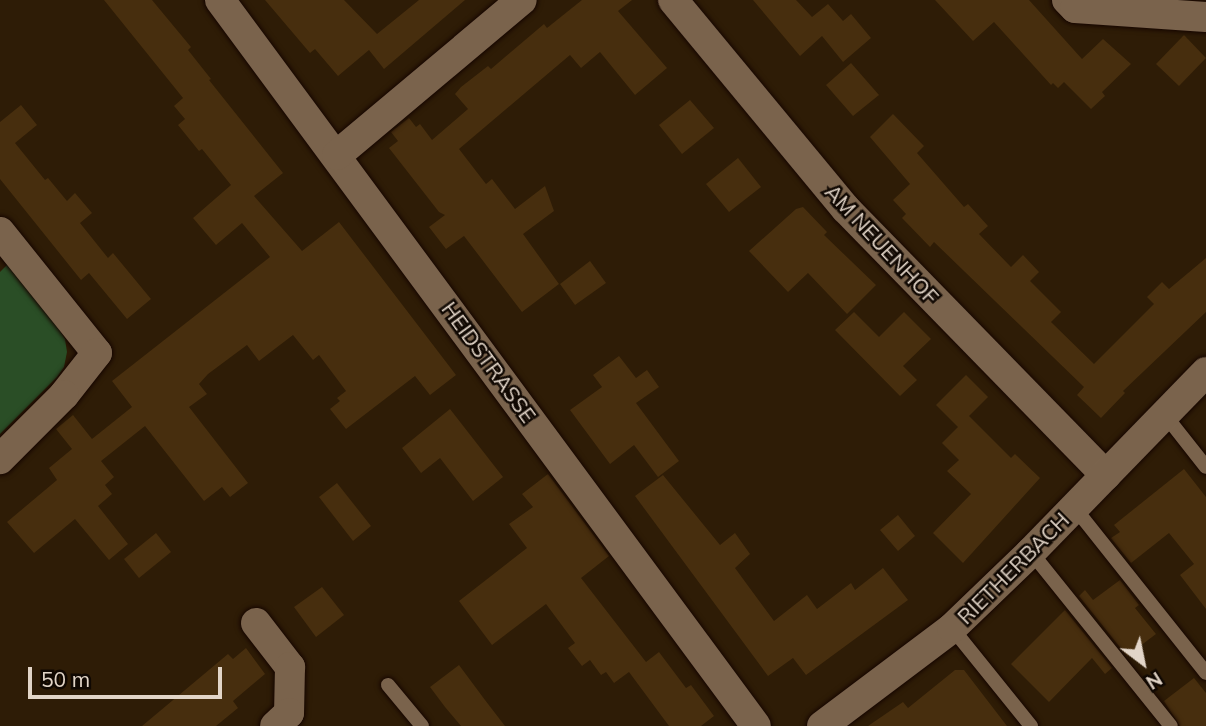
<!DOCTYPE html>
<style>
body{margin:0}
#map{position:relative;width:1206px;height:726px;overflow:hidden;background:#2e1c06;font-family:Mulish,sans-serif}
div>[style]{position:absolute}
[style*='--x']{left:calc(var(--x)*1px);top:calc(var(--y)*1px);width:calc(var(--w)*1px);rotate:calc(var(--a)*1deg)}
.green>*{inset:0;background:#2a4e26}
.building>*{inset:0;background:#472e0e}
.roads{filter:drop-shadow(0 0 2px #160600) drop-shadow(0 0 2px #160600)}
.lane>*{height:14px;margin:-7px;padding:0 7px;transform-origin:7px;border-radius:7px;background:#7a634c}
.street>*{height:30px;margin:-15px;padding:0 15px;transform-origin:15px;border-radius:15px;background:#7a634c}
span{translate:-50% -50%;white-space:nowrap;text-align:center;line-height:1.15;-webkit-text-stroke:5px #100802;paint-order:stroke}
.street-label{font-size:21px;color:#e2d5c8}
.north{position:absolute;left:1108px;top:628px;width:70px;height:70px;-webkit-text-stroke:5px #100802;paint-order:stroke;rotate:148deg;font-size:19px;font-weight:700;line-height:28px;text-align:center;color:#e2d5c8}
.north::after{content:'';display:block;margin:auto;width:24px;height:32px;background:#e2d5c8;clip-path:polygon(50% 0,100% 100%,50% 72%,0 100%)}
.scale{position:absolute;left:28px;top:667px;width:194px;height:32px;box-sizing:border-box;border:4px solid #e2d5c8;border-top:0;padding-left:9px;font-size:21px;line-height:24px;white-space:nowrap;color:#e2d5c8;-webkit-text-stroke:5px #100802;paint-order:stroke}
</style>
<div id="map">
<div class="green">
<i style="clip-path:polygon(7px 265px,57px 326px,65px 339px,67px 352px,64px 367px,57px 377px,0 434px,0 272px)"></i>
</div>
<div class="building">
<i style="clip-path:polygon(104px 0,152px 0,191px 47px,188px 50px,211px 79px,209px 80px,283px 173px,254px 196px,302px 251px,339px 222px,456px 375px,430px 395px,415px 376px,346px 429px,330px 409px,340px 401px,337px 398px,346px 391px,319px 355px,313px 360px,293px 335px,259px 361px,247px 345px,208px 374px,199px 384px,207px 394px,189px 407px,248px 483px,230px 497px,222px 487px,204px 501px,145px 426px,101px 461px,114px 477px,105px 485px,112px 494px,98px 506px,128px 544px,109px 560px,75px 519px,34px 553px,7px 522px,57px 480px,49px 468px,72px 449px,56px 429px,73px 415px,92px 439px,132px 407px,112px 381px,270px 257px,242px 223px,216px 245px,193px 218px,231px 185px,202px 149px,199px 151px,178px 125px,185px 119px,174px 106px,183px 98px)"></i>
<i style="clip-path:polygon(265px 0,344px 0,377px 34px,419px 0,465px 0,384px 69px,369px 50px,338px 76px,315px 49px,310px 53px)"></i>
<i style="clip-path:polygon(582px 0,632px 0,618px 11px,667px 68px,635px 95px,600px 52px,581px 68px,570px 55px,459px 149px,486px 184px,492px 179px,515px 209px,545px 186px,554px 211px,523px 234px,559px 284px,522px 312px,464px 236px,446px 249px,429px 227px,445px 215px,439px 212px,389px 148px,398px 141px,391px 132px,409px 118px,416px 127px,420px 124px,432px 140px,468px 109px,455px 94px,461px 87px,488px 66px,491px 69px,544px 24px,547px 28px)"></i>
<i style="clip-path:polygon(753px 0,796px 0,812px 17px,828px 4px,843px 21px,851px 14px,871px 38px,843px 62px,822px 36px,800px 56px)"></i>
<i style="clip-path:polygon(935px 0,1029px 0,1082px 59px,1103px 39px,1131px 64px,1102px 92px,1105px 96px,1091px 109px,1064px 82px,1058px 88px,1053px 83px,1051px 85px,994px 22px,973px 41px)"></i>
<i style="clip-path:polygon(1184px 35px,1206px 58px,1179px 86px,1156px 64px)"></i>
<i style="clip-path:polygon(851px 63px,879px 95px,853px 116px,826px 85px)"></i>
<i style="clip-path:polygon(690px 100px,714px 128px,682px 154px,659px 125px)"></i>
<i style="clip-path:polygon(21px 105px,37px 125px,15px 143px,45px 180px,48px 178px,67px 201px,75px 193px,92px 213px,80px 223px,108px 258px,113px 253px,151px 299px,127px 319px,89px 273px,81px 280px,0 179px,0 122px)"></i>
<i style="clip-path:polygon(893px 114px,924px 146px,917px 153px,964px 207px,968px 204px,988px 226px,979px 234px,1011px 267px,1023px 255px,1039px 272px,1030px 281px,1061px 312px,1051px 322px,1094px 364px,1154px 304px,1147px 297px,1162px 282px,1169px 289px,1206px 258px,1206px 312px,1123px 391px,1125px 393px,1101px 418px,1077px 395px,1084px 387px,934px 242px,930px 247px,902px 218px,906px 214px,893px 200px,910px 184px,870px 137px)"></i>
<i style="clip-path:polygon(738px 158px,761px 187px,729px 212px,706px 184px)"></i>
<i style="clip-path:polygon(803px 207px,827px 232px,824px 235px,876px 285px,847px 314px,808px 273px,788px 292px,749px 251px,796px 209px)"></i>
<i style="clip-path:polygon(590px 261px,606px 283px,575px 305px,560px 284px)"></i>
<i style="clip-path:polygon(854px 312px,879px 337px,904px 312px,931px 339px,903px 366px,917px 380px,900px 396px,835px 330px)"></i>
<i style="clip-path:polygon(619px 356px,636px 378px,647px 370px,659px 387px,636px 403px,679px 461px,658px 477px,634px 445px,610px 464px,570px 410px,602px 387px,593px 375px)"></i>
<i style="clip-path:polygon(966px 375px,988px 397px,969px 416px,1011px 458px,1015px 454px,1040px 478px,963px 563px,933px 533px,971px 494px,947px 471px,959px 460px,942px 443px,958px 427px,936px 405px)"></i>
<i style="clip-path:polygon(450px 409px,503px 477px,473px 501px,440px 458px,421px 473px,402px 448px)"></i>
<i style="clip-path:polygon(1184px 469px,1206px 497px,1206px 609px,1180px 575px,1194px 564px,1169px 533px,1131px 563px,1111px 538px,1120px 532px,1114px 525px)"></i>
<i style="clip-path:polygon(548px 474px,609px 556px,581px 578px,646px 662px,659px 652px,686px 688px,691px 685px,714px 716px,701px 726px,669px 726px,629px 672px,614px 683px,606px 672px,601px 675px,590px 660px,582px 666px,568px 648px,575px 643px,546px 604px,492px 645px,459px 601px,527px 548px,509px 524px,533px 507px,522px 494px)"></i>
<i style="clip-path:polygon(663px 475px,720px 545px,735px 533px,750px 554px,735px 568px,774px 621px,807px 595px,817px 609px,851px 583px,855px 590px,883px 568px,908px 600px,806px 675px,793px 658px,768px 676px,635px 496px)"></i>
<i style="clip-path:polygon(337px 483px,371px 526px,353px 541px,319px 497px)"></i>
<i style="clip-path:polygon(898px 515px,915px 536px,898px 551px,880px 530px)"></i>
<i style="clip-path:polygon(156px 533px,171px 552px,139px 578px,124px 559px)"></i>
<i style="clip-path:polygon(1120px 580px,1139px 605px,1135px 608px,1156px 634px,1127px 656px,1079px 596px,1085px 590px,1093px 600px)"></i>
<i style="clip-path:polygon(322px 587px,344px 615px,316px 637px,294px 607px)"></i>
<i style="clip-path:polygon(1065px 610px,1112px 668px,1105px 674px,1092px 658px,1049px 702px,1011px 664px)"></i>
<i style="clip-path:polygon(246px 648px,265px 674px,233px 701px,238px 708px,216px 726px,142px 726px,228px 654px,233px 659px)"></i>
<i style="clip-path:polygon(459px 665px,485px 700px,505px 726px,461px 726px,445px 707px,430px 687px)"></i>
<i style="clip-path:polygon(955px 670px,964px 670px,1007px 726px,868px 726px,903px 702px,908px 708px)"></i>
<i style="clip-path:polygon(1194px 678px,1206px 693px,1206px 726px,1180px 726px,1164px 701px)"></i>
</div>
<div class="roads">
<div class="lane">
<i style="--x:1165;--y:415;--w:66;--a:51.7"></i>
<i style="--x:1074;--y:507;--w:212;--a:51.5"></i>
<i style="--x:1031;--y:552;--w:223;--a:51.2"></i>
<i style="--x:952;--y:628;--w:126;--a:51.1"></i>
<i style="--x:388;--y:685;--w:53;--a:50.3"></i>
</div>
<div class="street">
<i style="--x:220;--y:0;--w:902;--a:53.56"></i>
<i style="--x:673;--y:0;--w:271;--a:50.4"></i>
<i style="--x:846;--y:209;--w:372;--a:45.7"></i>
<i style="--x:1067;--y:0;--w:11;--a:45"></i>
<i style="--x:1075;--y:8;--w:131;--a:3.9"></i>
<i style="--x:337;--y:155;--w:241;--a:-40"></i>
<i style="--x:0;--y:232;--w:155;--a:51.3"></i>
<i style="--x:97;--y:353;--w:53;--a:128.2"></i>
<i style="--x:64;--y:395;--w:91;--a:135"></i>
<i style="--x:256;--y:623;--w:56;--a:52.3"></i>
<i style="--x:290;--y:667;--w:46;--a:91.2"></i>
<i style="--x:289;--y:713;--w:19;--a:137"></i>
<i style="--x:822;--y:726;--w:163;--a:-37"></i>
<i style="--x:952;--y:628;--w:110;--a:-43.9"></i>
<i style="--x:1031;--y:552;--w:251;--a:-45.8"></i>
</div>
</div>
<div class="street-label">
<span style="left:882px;top:244px;rotate:47deg">AM NEUENHOF</span>
<span style="left:489px;top:362px;rotate:54deg">HEIDSTRASSE</span>
<span style="left:1013px;top:568px;rotate:-45deg">RIETHERBACH</span>
</div>
<div class="north">N</div>
<div class="scale">50 m</div>
</div>
